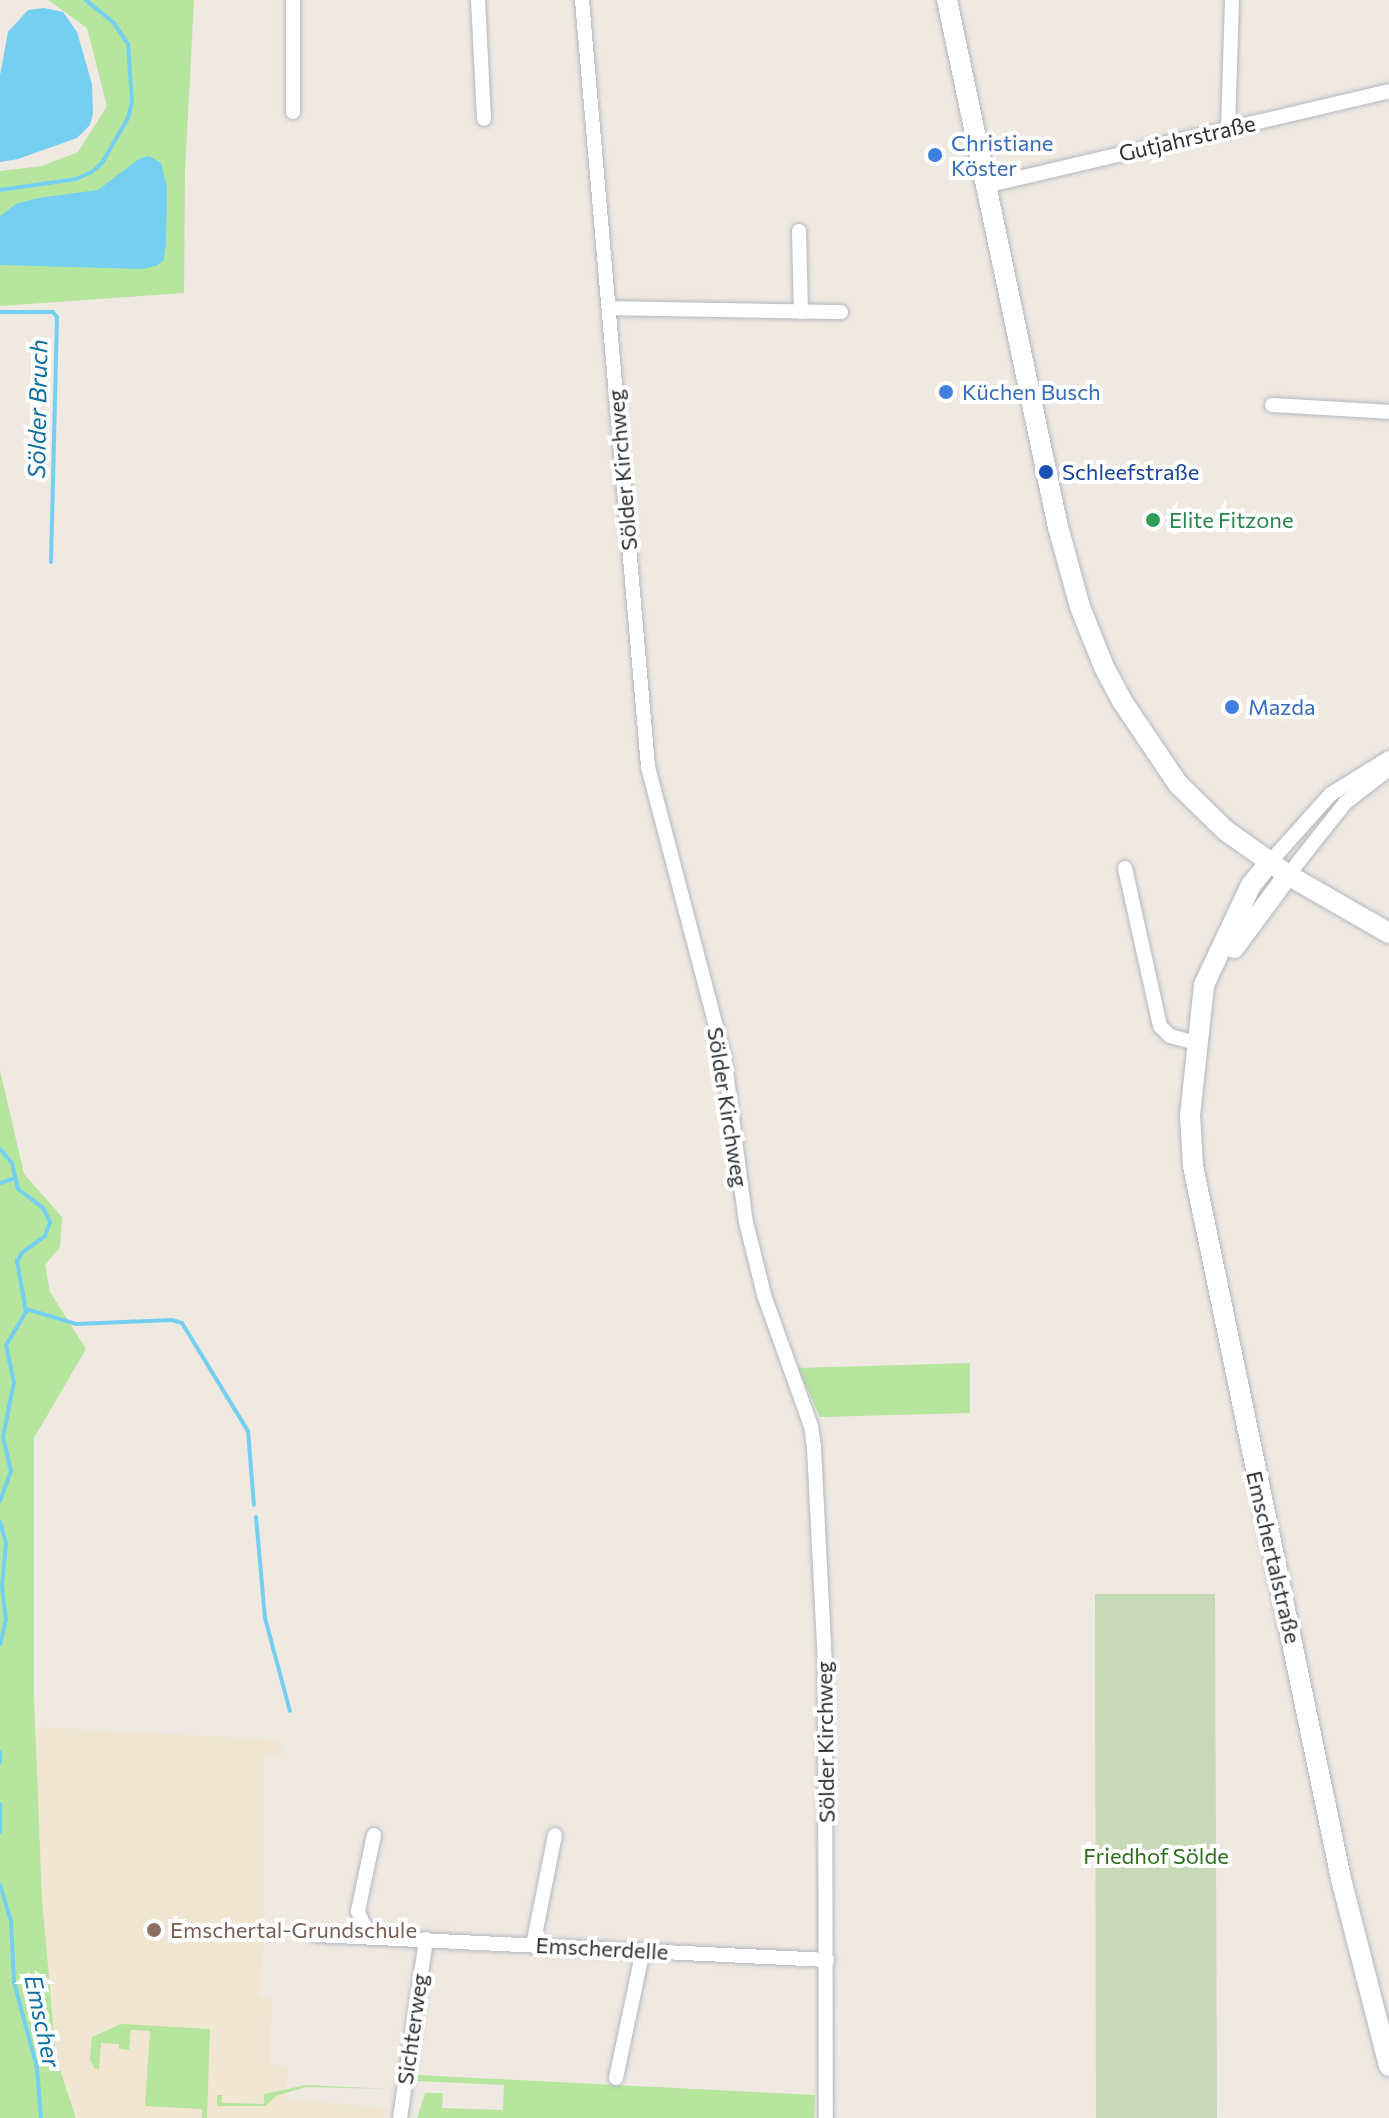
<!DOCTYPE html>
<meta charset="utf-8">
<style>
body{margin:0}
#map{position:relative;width:1389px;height:2118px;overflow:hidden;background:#efe9e1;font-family:Commissioner,sans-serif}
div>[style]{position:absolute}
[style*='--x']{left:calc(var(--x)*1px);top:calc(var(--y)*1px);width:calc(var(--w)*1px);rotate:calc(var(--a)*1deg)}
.education>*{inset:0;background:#f0e6d1}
.green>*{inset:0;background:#b6e59e}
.cemetery>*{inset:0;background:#c8d9b8}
.water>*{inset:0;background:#75cff0}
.stream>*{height:4px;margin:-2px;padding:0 2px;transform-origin:2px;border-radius:2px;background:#75cff0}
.roads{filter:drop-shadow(0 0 2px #b4b7c1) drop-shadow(0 0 2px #b4b7c1)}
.street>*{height:14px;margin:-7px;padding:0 7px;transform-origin:7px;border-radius:7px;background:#fff}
.secondary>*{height:20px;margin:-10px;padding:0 10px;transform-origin:10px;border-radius:10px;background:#fff}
.dots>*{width:22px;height:22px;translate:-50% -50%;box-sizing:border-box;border:4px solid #fff;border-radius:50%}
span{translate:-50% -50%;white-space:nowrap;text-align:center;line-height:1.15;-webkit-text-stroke:8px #fff;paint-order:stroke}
.street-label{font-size:22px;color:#2e2e2e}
.shop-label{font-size:22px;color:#366cbe}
.left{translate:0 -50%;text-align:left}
.transit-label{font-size:22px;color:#164399}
.leisure-label{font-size:22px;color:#27864d}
.park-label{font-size:22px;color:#2c6e1b}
.education-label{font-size:22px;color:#785e54}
.water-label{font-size:24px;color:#0d6fa3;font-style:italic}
</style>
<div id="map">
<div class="education">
<i style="clip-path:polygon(35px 1727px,280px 1740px,282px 1754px,263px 1756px,263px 1953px,258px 1997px,271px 1999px,270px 2065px,287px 2066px,286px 2099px,387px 2108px,385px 2118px,78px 2118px,56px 2057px,42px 1898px)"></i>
</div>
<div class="green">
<i style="clip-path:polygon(48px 0,194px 0,185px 172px,184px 293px,0 306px,0 171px,42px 166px,78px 152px,107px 106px,87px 28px)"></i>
<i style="clip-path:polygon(0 1070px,24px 1174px,62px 1217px,60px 1247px,45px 1265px,50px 1292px,86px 1349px,34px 1438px,34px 1697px,42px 1898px,56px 2057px,76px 2118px,0 2118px)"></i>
<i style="clip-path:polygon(970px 1363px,970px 1413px,820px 1417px,798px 1368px)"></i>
<i style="clip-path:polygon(121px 2024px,210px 2029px,207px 2118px,202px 2118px,202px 2109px,145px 2106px,150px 2031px,131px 2030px,129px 2050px,119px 2049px,119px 2044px,101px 2043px,99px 2069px,94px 2068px,90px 2060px,92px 2037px)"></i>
<i style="clip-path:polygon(418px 2075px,815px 2095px,814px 2118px,417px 2118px,425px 2093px,443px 2093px,442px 2108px,503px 2110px,504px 2085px,417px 2081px)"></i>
<i style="clip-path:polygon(306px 2085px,390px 2089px,306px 2087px,276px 2096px,265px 2106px,217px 2106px,217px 2095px,222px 2095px,222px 2103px,264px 2104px,264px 2094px)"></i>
</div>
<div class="cemetery">
<i style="clip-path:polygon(1095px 1594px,1215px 1594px,1217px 2118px,1096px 2118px)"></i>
</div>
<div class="water">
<i style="clip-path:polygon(44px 8px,63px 12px,77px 32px,92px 84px,93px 113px,90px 125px,77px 138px,18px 159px,0 162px,0 75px,8px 32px,28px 10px)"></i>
<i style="clip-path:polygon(149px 156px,161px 163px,167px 187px,166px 242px,164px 260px,156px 266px,142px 269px,0 265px,0 216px,16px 204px,38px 198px,98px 190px,139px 159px)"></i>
</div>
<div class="stream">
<i style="--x:0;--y:190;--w:77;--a:-8.2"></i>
<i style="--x:76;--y:179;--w:17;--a:-24"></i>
<i style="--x:92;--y:172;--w:13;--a:-42"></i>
<i style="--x:102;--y:163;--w:52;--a:-60"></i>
<i style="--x:128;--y:118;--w:16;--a:-76"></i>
<i style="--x:132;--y:102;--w:58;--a:-93.9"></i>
<i style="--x:128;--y:44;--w:25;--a:-124"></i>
<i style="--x:114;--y:23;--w:36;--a:-141"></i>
<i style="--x:0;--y:312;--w:53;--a:0"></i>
<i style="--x:53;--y:312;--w:6;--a:51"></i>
<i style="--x:57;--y:317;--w:245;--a:91.4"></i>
<i style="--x:0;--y:1149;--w:18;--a:49"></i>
<i style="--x:12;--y:1163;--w:27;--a:77"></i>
<i style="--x:18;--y:1189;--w:31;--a:37"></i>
<i style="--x:43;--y:1208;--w:16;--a:63"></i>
<i style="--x:50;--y:1222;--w:15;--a:110"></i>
<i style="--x:45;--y:1236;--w:29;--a:144"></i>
<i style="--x:22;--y:1253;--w:9;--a:122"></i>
<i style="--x:17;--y:1261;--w:52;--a:80"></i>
<i style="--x:26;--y:1312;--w:39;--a:121"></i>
<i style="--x:6;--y:1345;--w:38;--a:78"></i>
<i style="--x:14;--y:1382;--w:56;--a:101.3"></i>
<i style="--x:3;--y:1437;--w:35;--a:77"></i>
<i style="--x:11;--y:1471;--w:32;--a:110"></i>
<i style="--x:0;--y:1183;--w:16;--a:-18"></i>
<i style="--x:26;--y:1309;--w:52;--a:16.7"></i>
<i style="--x:76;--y:1324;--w:96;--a:-2.4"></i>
<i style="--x:172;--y:1320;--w:10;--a:17"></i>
<i style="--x:182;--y:1323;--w:127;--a:58.6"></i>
<i style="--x:248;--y:1431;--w:74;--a:85.4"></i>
<i style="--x:256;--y:1517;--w:101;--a:84.9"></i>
<i style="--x:265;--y:1618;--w:96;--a:75"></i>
<i style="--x:0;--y:1522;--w:22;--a:74"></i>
<i style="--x:6;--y:1543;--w:44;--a:95.2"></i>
<i style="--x:2;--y:1587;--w:32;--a:83"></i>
<i style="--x:6;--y:1619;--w:26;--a:103"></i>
<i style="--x:0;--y:1752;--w:10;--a:90"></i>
<i style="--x:0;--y:1804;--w:28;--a:90"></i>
<i style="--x:0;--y:1885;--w:39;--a:73"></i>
<i style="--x:11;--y:1922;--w:60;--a:87.1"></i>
<i style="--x:14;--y:1982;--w:89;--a:75"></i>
<i style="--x:37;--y:2068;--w:50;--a:85.4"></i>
</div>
<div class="roads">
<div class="street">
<i style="--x:293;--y:0;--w:112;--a:90"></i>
<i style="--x:478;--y:0;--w:119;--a:87.1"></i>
<i style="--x:582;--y:0;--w:770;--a:85.08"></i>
<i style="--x:648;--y:767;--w:299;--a:75.3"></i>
<i style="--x:724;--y:1056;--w:167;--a:82.5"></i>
<i style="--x:746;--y:1222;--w:75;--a:76.1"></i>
<i style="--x:764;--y:1295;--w:139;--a:70.3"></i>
<i style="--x:811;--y:1426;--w:22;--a:82"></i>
<i style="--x:814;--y:1448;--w:214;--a:87.1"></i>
<i style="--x:825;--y:1662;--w:456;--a:89.9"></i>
<i style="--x:1228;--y:128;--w:128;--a:-88.2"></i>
<i style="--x:985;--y:186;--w:415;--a:-13.2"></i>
<i style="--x:799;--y:231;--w:81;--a:88.6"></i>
<i style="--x:609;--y:308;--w:232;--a:1"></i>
<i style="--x:1272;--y:405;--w:117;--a:3.4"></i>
<i style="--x:1269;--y:863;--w:93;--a:-48.1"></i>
<i style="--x:1331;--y:794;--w:68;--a:-31.8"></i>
<i style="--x:1125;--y:868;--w:162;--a:77.5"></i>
<i style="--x:1160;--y:1026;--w:14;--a:45"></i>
<i style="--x:1170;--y:1036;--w:27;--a:15"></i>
<i style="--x:1288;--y:875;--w:92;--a:-51.6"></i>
<i style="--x:1345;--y:803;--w:56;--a:-37.7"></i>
<i style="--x:374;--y:1835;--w:78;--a:101.9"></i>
<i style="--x:358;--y:1911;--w:14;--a:69"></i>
<i style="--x:363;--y:1924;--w:18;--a:45"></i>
<i style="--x:316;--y:1935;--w:512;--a:2.8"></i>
<i style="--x:533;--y:1945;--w:112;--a:-78.7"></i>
<i style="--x:616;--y:2078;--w:131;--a:-78.1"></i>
<i style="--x:400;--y:2118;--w:181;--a:-81.7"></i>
</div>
<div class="secondary">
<i style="--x:947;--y:0;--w:539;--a:78.11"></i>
<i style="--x:1058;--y:527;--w:83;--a:74.6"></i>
<i style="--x:1080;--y:607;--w:65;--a:68.2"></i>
<i style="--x:1104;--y:667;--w:38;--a:62"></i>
<i style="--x:1122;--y:701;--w:100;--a:56"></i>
<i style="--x:1178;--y:784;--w:66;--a:44.4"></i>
<i style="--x:1225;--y:830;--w:77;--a:35.5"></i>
<i style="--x:1288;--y:875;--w:116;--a:29.9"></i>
<i style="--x:1269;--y:863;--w:28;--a:129"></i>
<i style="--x:1251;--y:885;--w:110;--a:115.2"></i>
<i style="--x:1204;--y:985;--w:131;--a:96.1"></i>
<i style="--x:1190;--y:1115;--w:51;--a:86.6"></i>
<i style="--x:1193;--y:1166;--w:728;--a:78.27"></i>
<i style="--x:1341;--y:1879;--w:193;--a:75.6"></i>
<i style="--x:1234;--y:948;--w:91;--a:-53.5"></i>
</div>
</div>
<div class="dots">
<i style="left:935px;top:155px;background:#3f7fe0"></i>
<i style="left:946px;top:392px;background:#3f7fe0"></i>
<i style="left:1046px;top:472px;background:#1a4fb4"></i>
<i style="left:1153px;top:520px;background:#2e9e5b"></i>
<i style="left:1232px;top:707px;background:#3f7fe0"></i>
<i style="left:154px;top:1930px;background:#8d6e63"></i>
</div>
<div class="street-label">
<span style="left:1187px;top:138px;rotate:-13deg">Gutjahrstraße</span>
<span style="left:622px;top:470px;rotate:-95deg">Sölder Kirchweg</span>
<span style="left:728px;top:1107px;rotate:81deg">Sölder Kirchweg</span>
<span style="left:1274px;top:1557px;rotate:77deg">Emschertalstraße</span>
<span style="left:825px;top:1742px;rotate:-91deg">Sölder Kirchweg</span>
<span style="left:602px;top:1948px;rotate:3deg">Emscherdelle</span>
<span style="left:412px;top:2029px;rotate:-82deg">Sichterweg</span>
</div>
<div class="shop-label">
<span class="left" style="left:951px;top:155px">Christiane<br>Köster</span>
<span class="left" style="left:962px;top:392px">Küchen Busch</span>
<span class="left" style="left:1248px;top:707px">Mazda</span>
</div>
<div class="transit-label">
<span class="left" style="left:1062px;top:472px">Schleefstraße</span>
</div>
<div class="leisure-label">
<span class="left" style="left:1169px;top:520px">Elite Fitzone</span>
</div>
<div class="park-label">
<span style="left:1156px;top:1856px">Friedhof Sölde</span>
</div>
<div class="education-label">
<span class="left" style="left:170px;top:1930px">Emschertal-Grundschule</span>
</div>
<div class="water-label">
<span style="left:37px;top:409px;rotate:-89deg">Sölder Bruch</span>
<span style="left:43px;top:2021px;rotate:78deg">Emscher</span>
</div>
</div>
